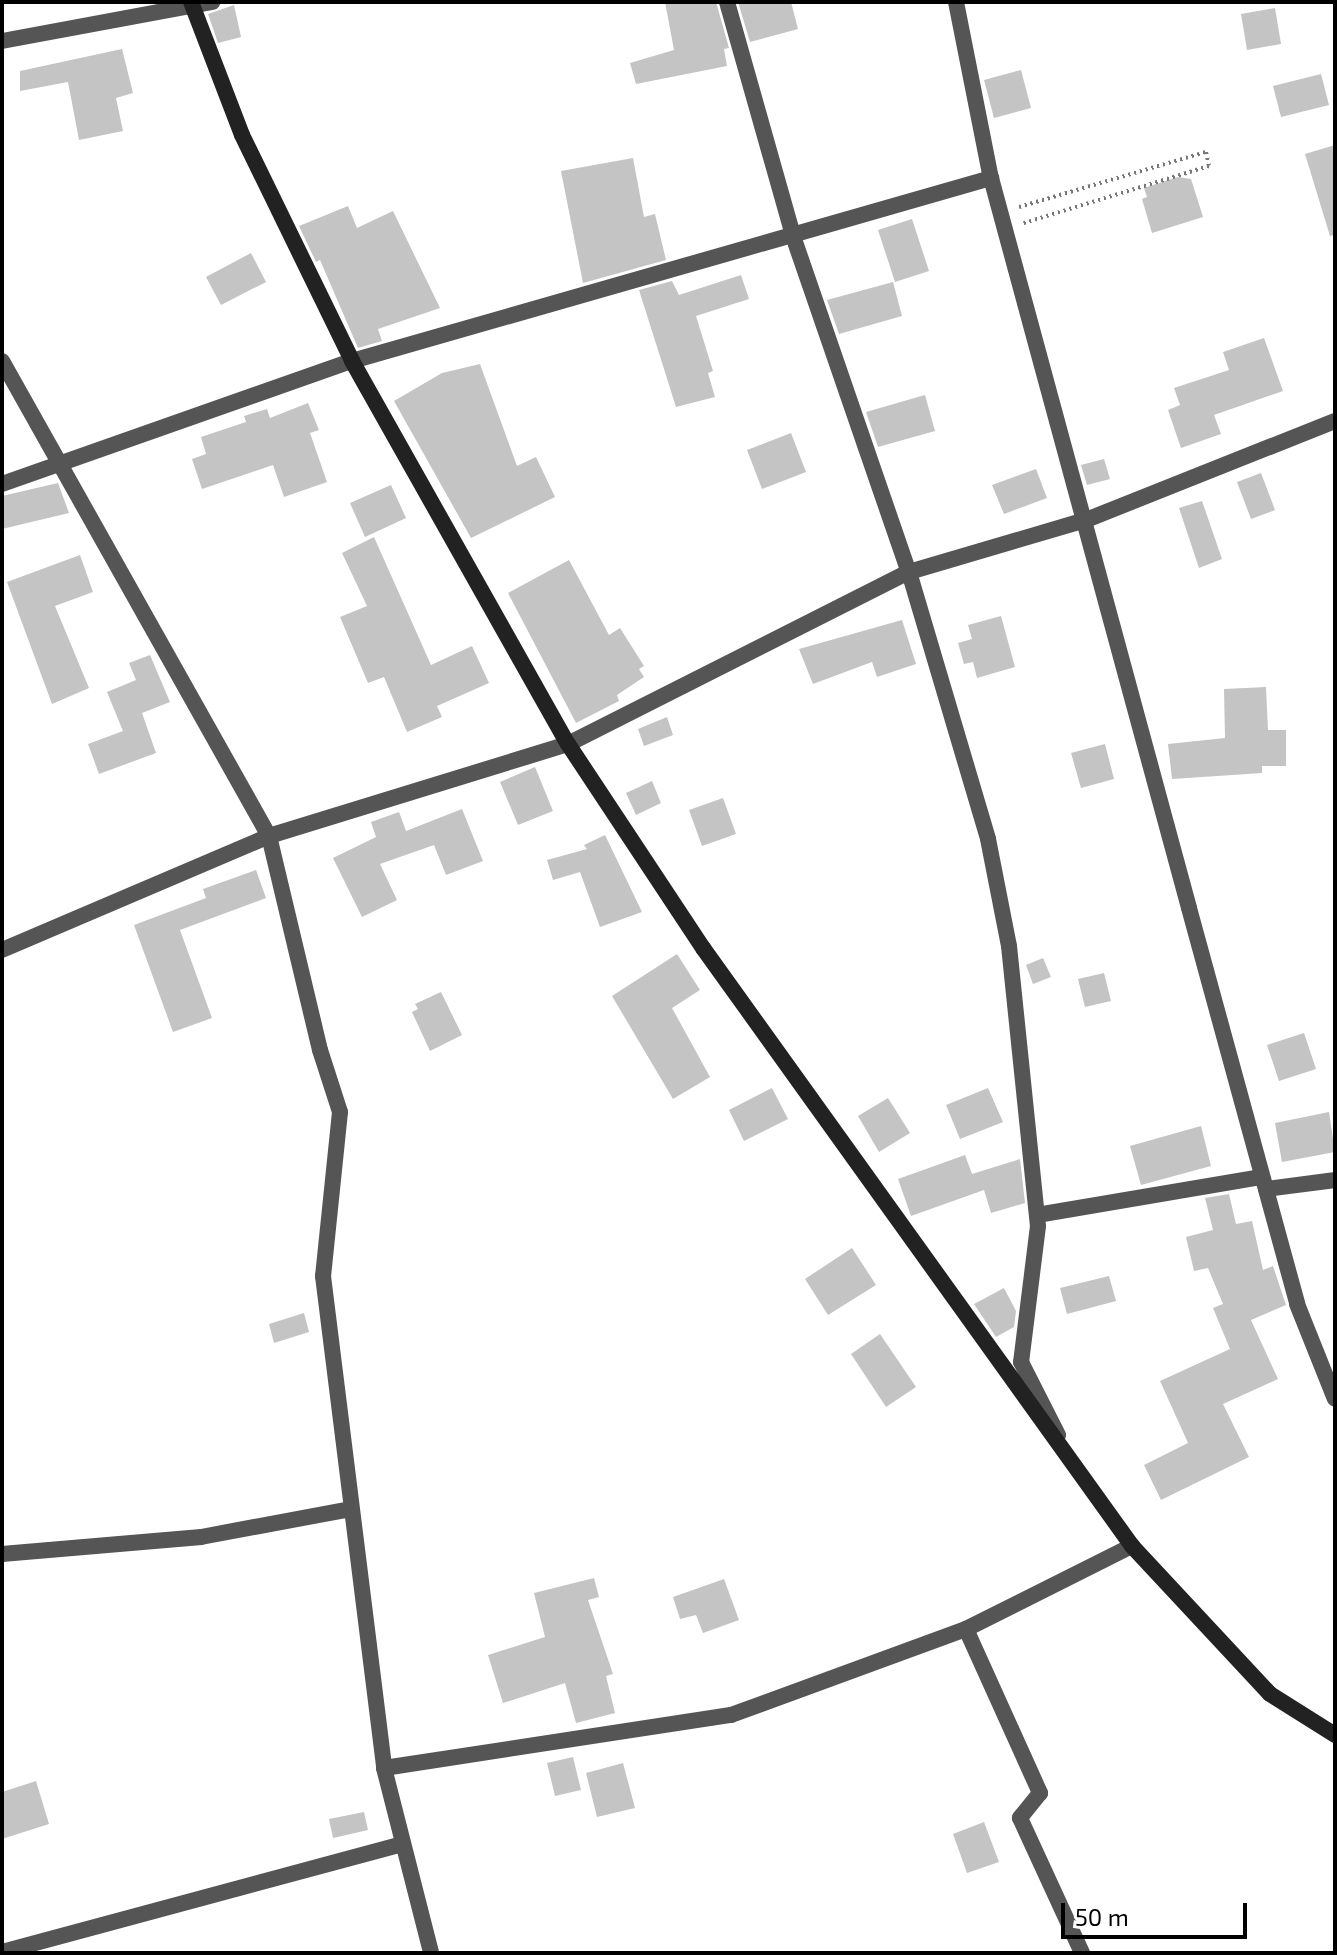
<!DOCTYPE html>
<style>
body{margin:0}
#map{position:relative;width:1337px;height:1955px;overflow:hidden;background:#fff;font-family:"Exo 2",sans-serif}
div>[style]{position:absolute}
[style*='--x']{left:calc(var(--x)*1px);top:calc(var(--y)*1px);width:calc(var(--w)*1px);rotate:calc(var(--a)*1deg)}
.building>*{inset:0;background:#c4c4c4}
.path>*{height:4px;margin-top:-2px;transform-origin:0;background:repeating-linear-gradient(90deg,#777 0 2px,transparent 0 6px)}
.street>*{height:16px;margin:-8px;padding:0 8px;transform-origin:8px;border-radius:8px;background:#555}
.secondary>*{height:16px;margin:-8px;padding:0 8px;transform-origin:8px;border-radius:8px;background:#222}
span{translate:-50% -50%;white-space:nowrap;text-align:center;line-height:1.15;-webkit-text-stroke:6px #fff;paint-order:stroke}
.frame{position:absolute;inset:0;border:4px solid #000;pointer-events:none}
.scale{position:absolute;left:1061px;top:1903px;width:186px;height:36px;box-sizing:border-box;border:4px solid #000;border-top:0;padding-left:10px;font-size:24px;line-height:28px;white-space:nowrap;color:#000;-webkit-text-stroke:6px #fff;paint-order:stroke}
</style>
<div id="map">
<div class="building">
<i style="clip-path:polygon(665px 2px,716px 2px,729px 48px,724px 49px,727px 66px,636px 84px,630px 63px,674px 50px)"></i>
<i style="clip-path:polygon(738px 2px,791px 2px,798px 29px,750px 42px)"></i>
<i style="clip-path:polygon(234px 5px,241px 37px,218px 43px,208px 14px)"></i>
<i style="clip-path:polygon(1275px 8px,1281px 44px,1247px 50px,1241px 14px)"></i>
<i style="clip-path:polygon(122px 49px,133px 93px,116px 98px,123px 131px,79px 140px,68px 82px,20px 91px,20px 71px)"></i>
<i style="clip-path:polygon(1021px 70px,1031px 108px,994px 118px,984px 80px)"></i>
<i style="clip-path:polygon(1321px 74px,1329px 105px,1281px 117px,1273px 86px)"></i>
<i style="clip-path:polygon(1335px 145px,1335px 235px,1330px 236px,1305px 154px)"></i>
<i style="clip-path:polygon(633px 158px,644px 217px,655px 214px,666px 260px,583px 283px,561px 171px)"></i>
<i style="clip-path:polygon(1178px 177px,1191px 179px,1203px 217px,1152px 233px,1142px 199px,1147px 197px,1144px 188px)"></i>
<i style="clip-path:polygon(348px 206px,357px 228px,393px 211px,440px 308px,378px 329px,382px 341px,358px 348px,320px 260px,316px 262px,299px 226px)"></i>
<i style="clip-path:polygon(912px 219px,929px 271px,895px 282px,878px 230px)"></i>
<i style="clip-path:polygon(251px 253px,266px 282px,221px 305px,206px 277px)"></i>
<i style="clip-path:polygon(741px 275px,749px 299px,696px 316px,713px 371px,708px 373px,715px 397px,676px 407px,639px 290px,672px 281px,679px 295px)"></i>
<i style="clip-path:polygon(893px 282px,902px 316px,839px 334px,827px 300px)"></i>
<i style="clip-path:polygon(1264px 338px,1283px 391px,1214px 415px,1221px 434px,1181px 448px,1168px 410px,1180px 405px,1174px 388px,1229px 370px,1223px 352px)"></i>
<i style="clip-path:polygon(480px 364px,517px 466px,536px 457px,555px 497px,471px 538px,394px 401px,442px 373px)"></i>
<i style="clip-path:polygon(925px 395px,935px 431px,878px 447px,866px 412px)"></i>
<i style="clip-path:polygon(308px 403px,319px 430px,310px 433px,327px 482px,284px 497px,273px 465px,202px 489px,192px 459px,206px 454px,201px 437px,246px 422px,244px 416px,267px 409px,270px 418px)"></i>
<i style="clip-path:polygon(791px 433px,806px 472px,762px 489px,747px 450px)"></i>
<i style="clip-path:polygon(1104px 459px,1110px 479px,1087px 485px,1081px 465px)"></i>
<i style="clip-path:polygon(1036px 469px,1047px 498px,1004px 514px,992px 485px)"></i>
<i style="clip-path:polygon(1261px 473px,1275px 510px,1251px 519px,1237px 482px)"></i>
<i style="clip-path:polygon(58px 483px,69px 513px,2px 529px,2px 496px)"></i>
<i style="clip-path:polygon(391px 485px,406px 518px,365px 537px,350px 503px)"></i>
<i style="clip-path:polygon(1202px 501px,1222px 559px,1199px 568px,1179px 508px)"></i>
<i style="clip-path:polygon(374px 537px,431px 665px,472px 646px,489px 683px,437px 706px,442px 717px,407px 732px,384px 677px,368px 683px,340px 617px,367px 606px,342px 553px)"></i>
<i style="clip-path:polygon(80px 555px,93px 592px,55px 606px,89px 688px,52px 704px,7px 582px)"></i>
<i style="clip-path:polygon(569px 560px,609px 635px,620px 628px,644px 666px,639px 669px,644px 677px,617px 695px,619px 701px,576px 723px,508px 593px)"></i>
<i style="clip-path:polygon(1001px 616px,1015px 667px,977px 678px,973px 662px,964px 664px,958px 643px,972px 639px,968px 625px)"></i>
<i style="clip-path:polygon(902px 620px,916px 664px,877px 677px,872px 662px,813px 684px,799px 649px)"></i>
<i style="clip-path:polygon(150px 655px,170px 702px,142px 713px,156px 753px,99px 774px,88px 744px,123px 731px,107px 692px,136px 680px,129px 663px)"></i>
<i style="clip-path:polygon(1266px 687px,1268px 730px,1286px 730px,1286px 766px,1262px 766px,1262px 773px,1172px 779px,1168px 744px,1225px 738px,1224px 689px)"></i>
<i style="clip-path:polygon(667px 717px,673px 735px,644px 746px,638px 729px)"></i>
<i style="clip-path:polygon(1105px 744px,1114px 779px,1081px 788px,1071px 753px)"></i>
<i style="clip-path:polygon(535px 767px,553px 811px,518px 825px,500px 782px)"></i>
<i style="clip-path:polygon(652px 781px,661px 803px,636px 815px,626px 793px)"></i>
<i style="clip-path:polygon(723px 798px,736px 834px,702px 846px,689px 810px)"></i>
<i style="clip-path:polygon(462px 809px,483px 861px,446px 875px,434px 845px,380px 864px,397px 900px,362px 917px,333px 858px,376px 837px,371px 822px,399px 812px,406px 831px)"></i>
<i style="clip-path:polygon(605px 835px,642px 912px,600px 927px,580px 872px,553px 880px,547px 860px,587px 849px,584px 845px)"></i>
<i style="clip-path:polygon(256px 870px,266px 898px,180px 930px,212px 1018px,173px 1032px,134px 925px,206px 898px,203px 889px)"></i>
<i style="clip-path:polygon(677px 954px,700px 990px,672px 1008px,710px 1077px,673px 1099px,612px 996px)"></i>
<i style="clip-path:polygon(1043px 958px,1051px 977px,1033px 984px,1026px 965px)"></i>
<i style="clip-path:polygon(1104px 973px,1111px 1001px,1085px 1007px,1078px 979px)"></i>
<i style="clip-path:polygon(441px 992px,462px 1035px,430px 1051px,412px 1012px,418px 1009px,415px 1004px)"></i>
<i style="clip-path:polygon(1304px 1033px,1316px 1069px,1279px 1081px,1267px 1045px)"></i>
<i style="clip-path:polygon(772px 1088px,788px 1119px,744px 1141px,729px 1110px)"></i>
<i style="clip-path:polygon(988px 1088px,1003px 1122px,960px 1139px,946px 1105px)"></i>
<i style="clip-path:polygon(888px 1098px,910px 1133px,879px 1152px,858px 1116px)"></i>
<i style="clip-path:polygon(1329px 1112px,1335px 1152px,1282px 1162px,1275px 1123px)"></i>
<i style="clip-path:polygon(1201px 1126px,1211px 1166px,1141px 1185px,1130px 1146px)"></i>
<i style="clip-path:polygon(965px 1155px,972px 1174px,1020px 1159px,1025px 1203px,991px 1213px,984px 1190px,911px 1216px,898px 1179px)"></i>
<i style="clip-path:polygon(1229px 1194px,1236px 1224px,1252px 1221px,1263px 1270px,1273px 1266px,1286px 1305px,1251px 1320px,1278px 1379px,1223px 1404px,1249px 1457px,1161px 1500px,1144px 1465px,1188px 1443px,1160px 1381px,1230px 1349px,1213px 1308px,1223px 1304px,1208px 1268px,1194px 1271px,1186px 1237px,1213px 1230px,1205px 1198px)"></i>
<i style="clip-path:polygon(852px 1248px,876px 1285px,828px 1315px,805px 1279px)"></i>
<i style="clip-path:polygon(1109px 1276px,1116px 1301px,1067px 1314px,1060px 1288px)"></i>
<i style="clip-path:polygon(1004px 1288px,1016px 1311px,1014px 1327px,996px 1337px,974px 1304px)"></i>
<i style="clip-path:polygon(304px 1313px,309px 1332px,274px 1343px,269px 1324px)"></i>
<i style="clip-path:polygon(880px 1334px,916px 1387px,886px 1407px,851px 1354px)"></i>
<i style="clip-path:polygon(594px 1578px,599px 1597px,588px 1600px,613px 1674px,606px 1676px,615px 1713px,576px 1723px,565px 1683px,503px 1703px,488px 1655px,545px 1637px,534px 1593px)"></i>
<i style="clip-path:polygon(724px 1579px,739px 1620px,703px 1633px,696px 1615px,680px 1619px,673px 1597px)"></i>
<i style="clip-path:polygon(573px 1757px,581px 1790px,555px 1796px,547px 1763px)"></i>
<i style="clip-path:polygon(623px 1763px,635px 1808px,597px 1817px,586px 1773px)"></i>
<i style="clip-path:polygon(36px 1781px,49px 1824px,2px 1839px,2px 1792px)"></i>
<i style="clip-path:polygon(364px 1812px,368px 1830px,333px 1838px,329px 1819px)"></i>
<i style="clip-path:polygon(984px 1822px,999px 1862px,967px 1873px,953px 1834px)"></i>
</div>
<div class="path">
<i style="--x:1019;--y:207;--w:195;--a:-16.4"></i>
<i style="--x:1206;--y:152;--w:14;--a:78"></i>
<i style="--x:1209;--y:166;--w:194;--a:162.9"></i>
</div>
<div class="street">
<i style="--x:727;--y:2;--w:243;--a:74.2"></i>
<i style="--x:793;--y:236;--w:355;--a:71"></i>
<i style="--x:909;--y:572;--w:278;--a:73.5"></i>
<i style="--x:988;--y:839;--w:109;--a:78.9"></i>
<i style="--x:1009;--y:946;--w:281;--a:84.1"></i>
<i style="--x:1038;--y:1226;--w:137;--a:97.1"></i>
<i style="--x:1021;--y:1362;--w:82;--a:63.1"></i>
<i style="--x:956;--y:2;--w:179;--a:78.8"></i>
<i style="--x:991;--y:178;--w:756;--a:74.82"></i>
<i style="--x:1189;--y:908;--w:410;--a:74.7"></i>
<i style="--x:1297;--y:1304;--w:102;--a:68.2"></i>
<i style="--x:2;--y:41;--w:214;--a:-10.5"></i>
<i style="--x:2;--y:361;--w:545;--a:60.66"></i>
<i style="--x:269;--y:836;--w:220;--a:76.6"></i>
<i style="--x:320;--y:1050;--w:65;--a:72.1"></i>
<i style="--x:340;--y:1112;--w:165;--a:95.9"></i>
<i style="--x:323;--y:1276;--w:496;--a:82.9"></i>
<i style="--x:384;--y:1768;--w:191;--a:75.7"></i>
<i style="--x:2;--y:484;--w:371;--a:-19.4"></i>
<i style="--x:352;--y:361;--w:665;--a:-15.98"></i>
<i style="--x:2;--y:950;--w:290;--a:-23.1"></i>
<i style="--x:269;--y:836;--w:313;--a:-17.1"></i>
<i style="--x:568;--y:744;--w:382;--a:-26.8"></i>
<i style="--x:909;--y:572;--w:184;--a:-16.4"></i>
<i style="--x:1086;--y:520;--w:268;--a:-21.7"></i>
<i style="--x:1266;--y:1189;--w:70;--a:-7.4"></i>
<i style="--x:1037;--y:1215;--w:228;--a:-9.6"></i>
<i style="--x:2;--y:1554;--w:200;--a:-4.9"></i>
<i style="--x:201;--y:1537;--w:152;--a:-10.6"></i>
<i style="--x:966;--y:1629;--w:180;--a:65.7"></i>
<i style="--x:1040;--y:1793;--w:32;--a:129"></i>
<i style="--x:1020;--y:1818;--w:149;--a:65.3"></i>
<i style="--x:384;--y:1768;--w:351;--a:-8.7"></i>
<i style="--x:731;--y:1715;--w:250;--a:-20.1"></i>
<i style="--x:966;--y:1629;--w:186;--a:-26.6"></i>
<i style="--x:2;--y:1952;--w:413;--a:-15.1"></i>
</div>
<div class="secondary">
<i style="--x:191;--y:2;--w:142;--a:69"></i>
<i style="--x:242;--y:135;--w:251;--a:64"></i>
<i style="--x:352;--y:361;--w:440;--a:60.6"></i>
<i style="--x:568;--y:744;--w:245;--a:56.5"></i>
<i style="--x:703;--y:948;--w:736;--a:54.34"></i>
<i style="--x:1132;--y:1546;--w:202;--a:47"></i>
<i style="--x:1270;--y:1694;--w:77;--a:32.2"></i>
</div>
<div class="frame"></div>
<div class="scale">50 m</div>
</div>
